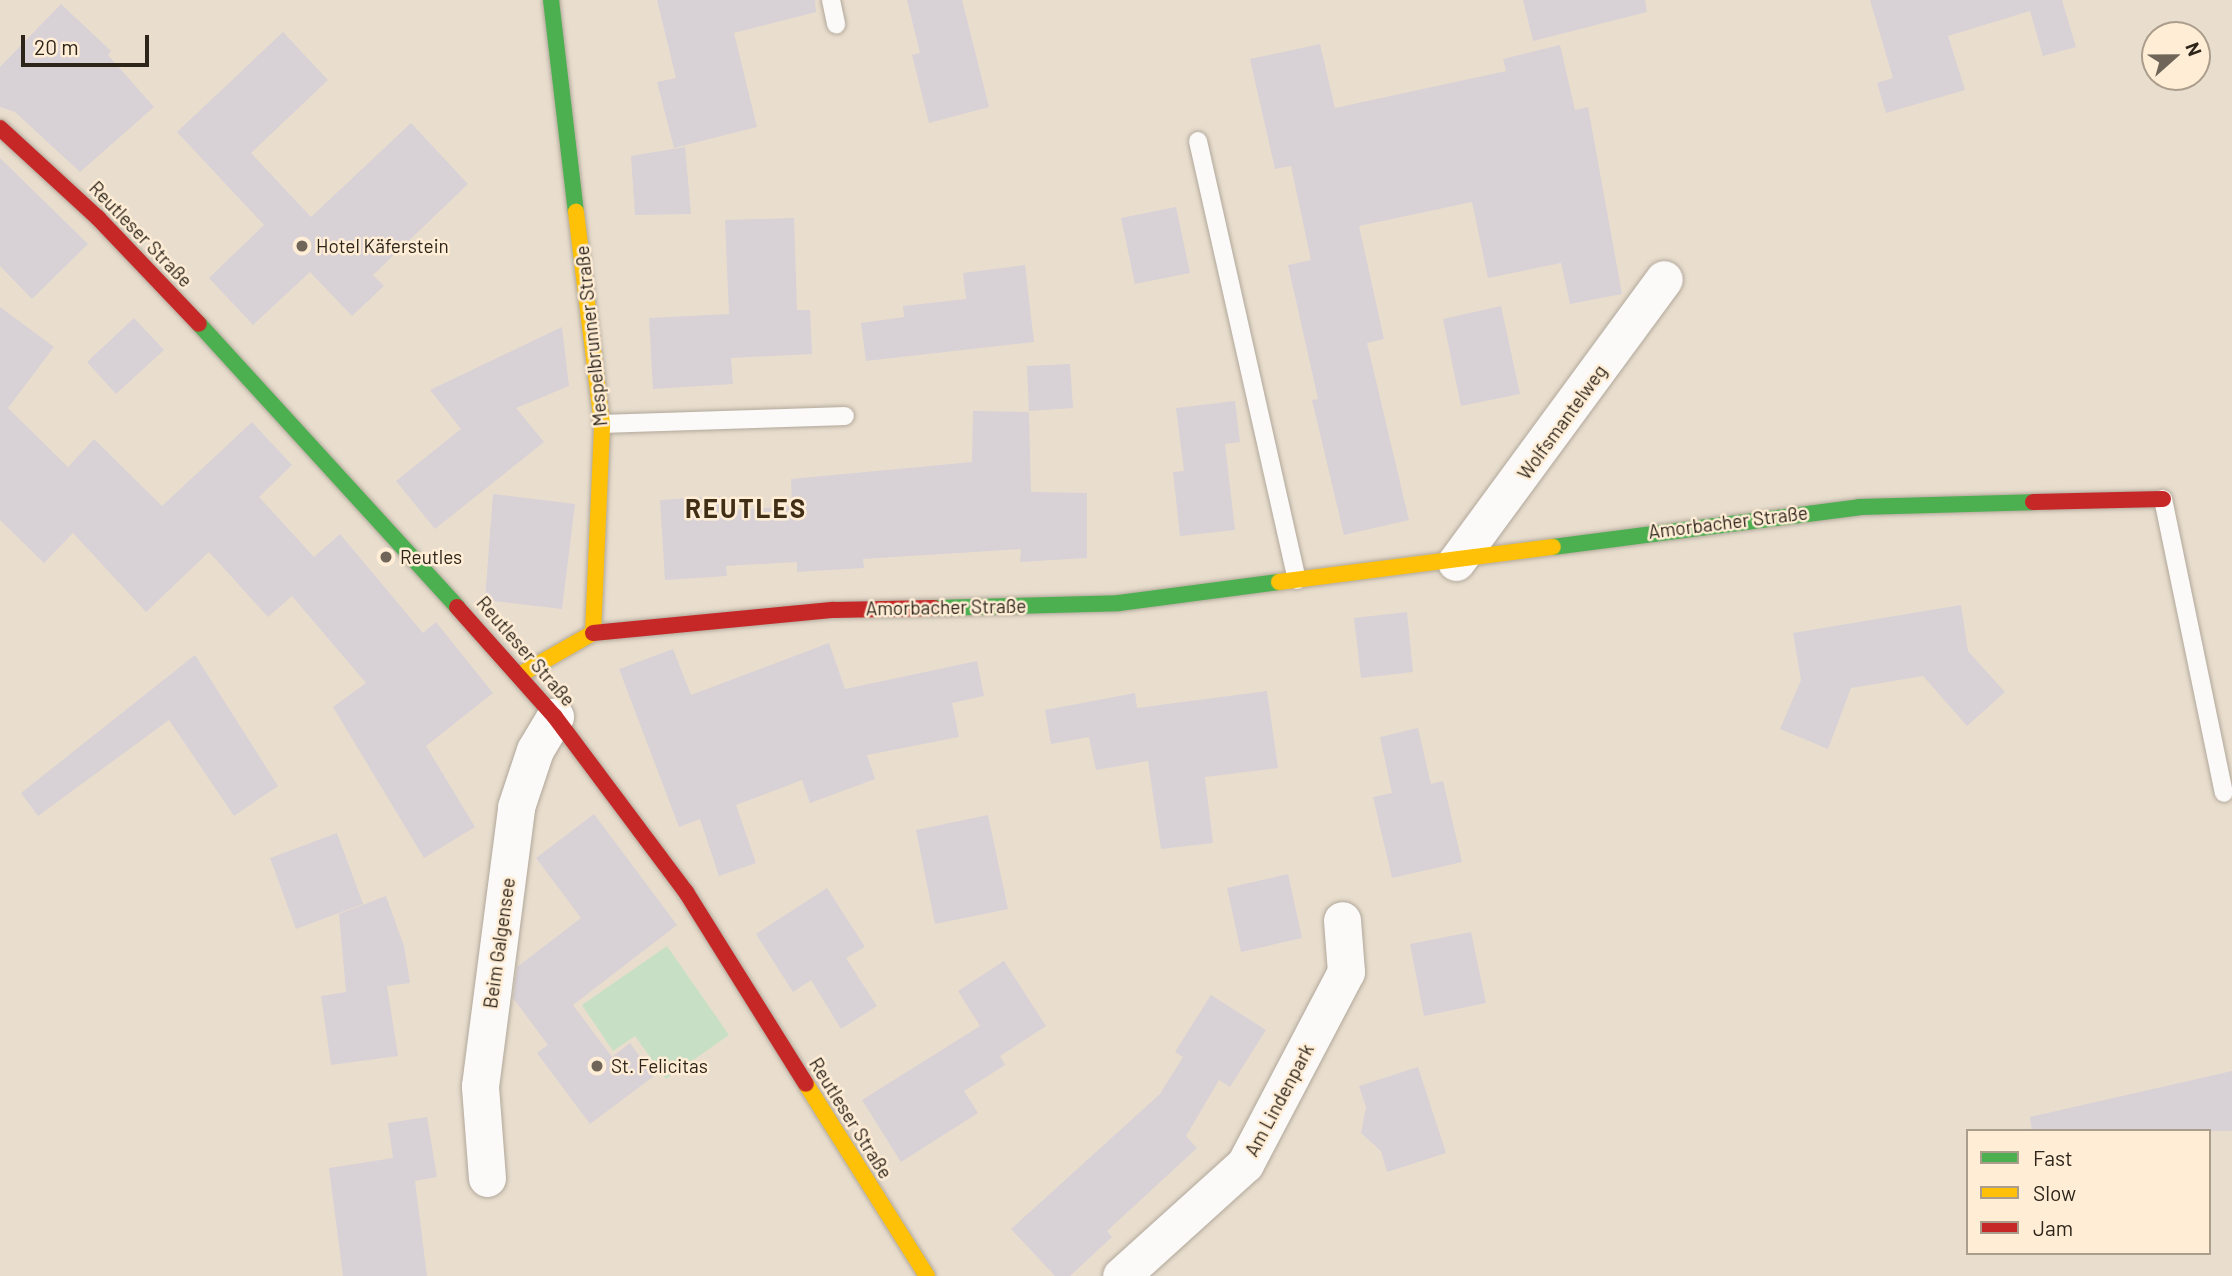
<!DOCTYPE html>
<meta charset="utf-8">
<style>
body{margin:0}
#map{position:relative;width:2232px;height:1276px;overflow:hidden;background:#e9dece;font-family:Barlow,sans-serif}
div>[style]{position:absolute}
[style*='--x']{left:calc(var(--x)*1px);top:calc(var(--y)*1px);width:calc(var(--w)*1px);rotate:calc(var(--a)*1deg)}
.green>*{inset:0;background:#c7dfc5}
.building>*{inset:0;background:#d8d1d6}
.roads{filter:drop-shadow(0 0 2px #b1a89b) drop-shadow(0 0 2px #b1a89b)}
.lane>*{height:18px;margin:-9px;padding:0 9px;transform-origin:9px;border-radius:9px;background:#fcfaf8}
.street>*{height:37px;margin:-18.5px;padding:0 18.5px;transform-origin:18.5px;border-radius:18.5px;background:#fcfaf8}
.fast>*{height:16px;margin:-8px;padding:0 8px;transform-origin:8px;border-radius:8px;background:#4caf50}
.slow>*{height:16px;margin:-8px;padding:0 8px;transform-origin:8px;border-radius:8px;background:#ffc107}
.jam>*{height:16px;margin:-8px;padding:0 8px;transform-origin:8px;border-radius:8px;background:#c62828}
.dots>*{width:19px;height:19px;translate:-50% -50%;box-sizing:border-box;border:4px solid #ffedd6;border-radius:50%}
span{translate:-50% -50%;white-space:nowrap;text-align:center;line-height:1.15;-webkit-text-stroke:5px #ffedd6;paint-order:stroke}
.street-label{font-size:19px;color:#2d251a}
.poi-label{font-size:19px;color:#2d251a}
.left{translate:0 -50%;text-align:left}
.district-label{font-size:26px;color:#402f16;font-weight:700;letter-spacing:2px}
.legend{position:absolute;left:1966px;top:1129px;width:245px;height:126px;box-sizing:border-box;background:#ffedd6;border:2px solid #ab9d8b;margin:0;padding:9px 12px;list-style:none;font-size:21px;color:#2d251a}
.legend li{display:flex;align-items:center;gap:14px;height:35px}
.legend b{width:35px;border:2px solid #ab9d8b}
.north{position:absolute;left:2141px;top:21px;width:70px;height:70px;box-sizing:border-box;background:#ffedd6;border:2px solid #ab9d8b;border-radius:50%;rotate:69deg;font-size:19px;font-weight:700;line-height:28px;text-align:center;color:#2d251a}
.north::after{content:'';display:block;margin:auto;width:24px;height:32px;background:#6f6659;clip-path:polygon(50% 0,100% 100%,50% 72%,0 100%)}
.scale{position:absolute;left:21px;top:35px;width:128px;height:32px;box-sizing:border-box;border:4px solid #2d251a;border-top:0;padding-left:9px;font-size:21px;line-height:24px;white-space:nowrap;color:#2d251a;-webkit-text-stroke:5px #ffedd6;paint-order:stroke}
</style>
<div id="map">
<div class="green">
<i style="clip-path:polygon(667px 946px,729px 1035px,666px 1079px,635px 1036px,613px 1051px,582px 1005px)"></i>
</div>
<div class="building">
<i style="clip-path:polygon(657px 0,815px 0,816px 12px,734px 33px,757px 127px,674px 148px,657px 82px,676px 78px)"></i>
<i style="clip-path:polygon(907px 0,962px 0,989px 107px,929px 123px,912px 55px,920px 53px)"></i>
<i style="clip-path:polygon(1523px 0,1645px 0,1647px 12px,1533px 41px)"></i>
<i style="clip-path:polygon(1870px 0,2062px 0,2076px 47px,2043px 56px,2030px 11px,1948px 36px,1965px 90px,1886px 113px,1877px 83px,1893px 78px)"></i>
<i style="clip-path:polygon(61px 4px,111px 51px,108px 55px,154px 107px,80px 172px,15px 112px,0 107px,0 67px)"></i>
<i style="clip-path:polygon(283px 32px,328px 80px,251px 153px,311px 217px,411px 123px,468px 184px,373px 275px,384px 286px,352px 316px,310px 272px,253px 325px,209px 278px,264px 225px,177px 132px)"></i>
<i style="clip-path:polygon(1320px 44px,1335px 108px,1506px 71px,1503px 59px,1560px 45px,1575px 110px,1588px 107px,1622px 294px,1570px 304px,1561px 263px,1488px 278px,1472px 202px,1359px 226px,1384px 339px,1367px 343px,1409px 520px,1344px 535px,1312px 400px,1318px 399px,1288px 265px,1311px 260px,1291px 166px,1275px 169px,1250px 59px)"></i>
<i style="clip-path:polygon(685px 147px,691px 214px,635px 215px,631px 156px)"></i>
<i style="clip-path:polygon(0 158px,88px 244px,32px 299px,0 266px)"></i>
<i style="clip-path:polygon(1176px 207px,1190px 273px,1135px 284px,1121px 218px)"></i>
<i style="clip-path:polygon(794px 218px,797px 310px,810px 310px,812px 354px,731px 358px,733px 384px,653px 389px,649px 318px,729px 314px,725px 220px)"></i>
<i style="clip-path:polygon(1025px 265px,1034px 342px,866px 361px,861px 323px,904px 317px,903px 306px,966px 299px,963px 273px)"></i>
<i style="clip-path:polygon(1501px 306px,1520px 394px,1461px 406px,1443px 319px)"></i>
<i style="clip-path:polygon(0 307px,54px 347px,8px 408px,68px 467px,94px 439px,162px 506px,252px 422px,292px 465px,259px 497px,314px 557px,340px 534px,423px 633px,436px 622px,493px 693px,426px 746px,475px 827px,424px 858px,333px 707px,366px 683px,292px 596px,268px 617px,209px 552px,146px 612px,73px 533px,44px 563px,0 520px)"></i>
<i style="clip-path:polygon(134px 318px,164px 350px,116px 394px,87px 362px)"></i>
<i style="clip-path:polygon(562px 327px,569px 386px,516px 408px,544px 442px,435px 529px,396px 481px,461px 429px,430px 390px)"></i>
<i style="clip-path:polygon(1070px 364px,1073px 408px,1029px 411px,1027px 366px)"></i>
<i style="clip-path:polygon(1235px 401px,1240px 442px,1225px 444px,1235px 530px,1180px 536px,1173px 472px,1184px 471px,1176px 408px)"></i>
<i style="clip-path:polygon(973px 411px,1029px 412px,1031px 492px,1087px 493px,1087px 558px,1020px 562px,1021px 549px,863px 559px,864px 568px,797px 572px,797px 562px,726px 566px,727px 576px,665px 580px,660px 500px,722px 496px,723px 511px,792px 506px,791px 479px,972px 462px)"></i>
<i style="clip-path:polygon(493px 494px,575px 504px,562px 609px,485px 600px)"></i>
<i style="clip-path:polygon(1961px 605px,1968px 651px,2005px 692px,1967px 726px,1923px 676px,1851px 688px,1828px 749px,1780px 729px,1801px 680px,1793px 633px)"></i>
<i style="clip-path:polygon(1407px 612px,1413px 672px,1361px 678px,1354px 618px)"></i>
<i style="clip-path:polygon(829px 643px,845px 689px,977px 661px,984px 696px,952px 703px,959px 737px,867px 755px,875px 779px,810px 803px,802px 780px,736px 805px,756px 863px,719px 876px,700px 819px,679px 827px,619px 669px,673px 649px,691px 695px)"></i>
<i style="clip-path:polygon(195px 655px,278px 786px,234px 816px,169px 720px,38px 816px,21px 793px)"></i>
<i style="clip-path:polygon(1267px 691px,1278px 768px,1205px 777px,1213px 843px,1161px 849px,1148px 761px,1096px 770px,1089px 737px,1051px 744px,1045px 710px,1135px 693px,1137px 708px)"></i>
<i style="clip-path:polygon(1418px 728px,1431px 784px,1443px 781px,1462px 862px,1392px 878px,1373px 797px,1392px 793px,1380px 737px)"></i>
<i style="clip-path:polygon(594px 814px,677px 925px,573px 1005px,612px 1057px,630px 1043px,654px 1076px,590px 1124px,537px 1053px,548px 1045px,513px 998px,517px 967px,581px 918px,536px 858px)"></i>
<i style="clip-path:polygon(988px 815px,1008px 909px,935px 924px,916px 830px)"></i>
<i style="clip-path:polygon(337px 833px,363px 904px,296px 929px,270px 858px)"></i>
<i style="clip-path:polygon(1288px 874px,1302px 938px,1241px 952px,1227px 888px)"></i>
<i style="clip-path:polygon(827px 888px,865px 947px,846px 958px,877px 1006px,841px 1029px,811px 980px,793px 992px,756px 934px)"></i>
<i style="clip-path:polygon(386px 896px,404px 946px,410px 983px,387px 986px,398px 1056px,331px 1065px,321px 996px,346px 992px,339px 914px)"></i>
<i style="clip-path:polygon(1471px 932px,1486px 1003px,1424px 1016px,1410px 944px)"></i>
<i style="clip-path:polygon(1004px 961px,1046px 1026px,1000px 1056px,1005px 1065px,964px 1091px,978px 1113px,901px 1162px,862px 1100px,980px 1026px,958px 991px)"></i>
<i style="clip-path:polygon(1211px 995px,1266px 1030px,1230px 1087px,1219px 1080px,1186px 1136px,1197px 1148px,1107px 1231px,1112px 1237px,1070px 1276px,1055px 1276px,1011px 1229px,1160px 1094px,1183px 1057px,1175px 1052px)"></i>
<i style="clip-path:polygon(1418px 1067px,1446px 1153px,1387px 1172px,1381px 1151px,1361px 1133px,1366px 1107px,1359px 1086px)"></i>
<i style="clip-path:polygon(2232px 1071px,2232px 1131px,2032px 1131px,2030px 1117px)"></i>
<i style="clip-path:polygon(427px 1117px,437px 1177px,415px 1181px,427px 1276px,343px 1276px,329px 1168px,393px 1158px,388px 1123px)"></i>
</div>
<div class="roads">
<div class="lane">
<i style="--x:831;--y:0;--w:25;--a:78"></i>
<i style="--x:1198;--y:141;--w:450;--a:77.3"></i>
<i style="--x:602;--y:424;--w:243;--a:-1.9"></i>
<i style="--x:2163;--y:499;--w:300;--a:78.3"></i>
</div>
<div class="street">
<i style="--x:1456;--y:562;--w:351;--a:-53.7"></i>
<i style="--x:487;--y:1178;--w:92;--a:-94.4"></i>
<i style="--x:480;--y:1086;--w:281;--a:-82.6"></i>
<i style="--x:516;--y:807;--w:60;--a:-71.6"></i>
<i style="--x:535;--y:750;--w:39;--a:-59"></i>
<i style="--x:1121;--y:1276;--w:167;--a:-42.1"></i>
<i style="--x:1245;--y:1164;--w:217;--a:-62.3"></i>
<i style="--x:1346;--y:972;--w:52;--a:-94.4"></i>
</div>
<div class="fast">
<i style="--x:551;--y:0;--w:213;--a:83.3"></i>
<i style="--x:199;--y:324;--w:383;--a:47.6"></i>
<i style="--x:1553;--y:547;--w:309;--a:-7.4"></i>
<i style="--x:1859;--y:507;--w:174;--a:-1.6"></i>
<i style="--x:934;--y:608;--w:185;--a:-1.5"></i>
<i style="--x:1119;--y:603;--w:161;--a:-7.5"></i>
</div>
<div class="slow">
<i style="--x:1279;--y:582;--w:276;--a:-7.3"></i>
<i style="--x:521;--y:674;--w:83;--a:-29.7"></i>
<i style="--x:593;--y:633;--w:209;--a:-87.5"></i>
<i style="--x:602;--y:424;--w:214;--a:-97"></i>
<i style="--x:806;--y:1084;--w:227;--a:57.8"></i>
</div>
<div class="jam">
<i style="--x:0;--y:128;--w:133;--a:42.6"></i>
<i style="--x:98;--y:218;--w:146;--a:46.4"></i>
<i style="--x:2033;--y:502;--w:130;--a:-1.3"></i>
<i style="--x:457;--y:607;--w:147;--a:48.3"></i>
<i style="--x:555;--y:717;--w:219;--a:53.2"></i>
<i style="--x:686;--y:892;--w:226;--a:58"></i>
<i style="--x:593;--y:633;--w:242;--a:-5.5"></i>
<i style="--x:834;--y:610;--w:100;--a:-1.1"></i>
</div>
</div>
<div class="dots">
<i style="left:302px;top:246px;background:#6f6659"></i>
<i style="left:386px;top:557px;background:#6f6659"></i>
<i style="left:597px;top:1066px;background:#6f6659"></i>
</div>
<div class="street-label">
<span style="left:141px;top:234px;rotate:46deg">Reutleser Straße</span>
<span style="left:591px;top:336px;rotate:-96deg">Mespelbrunner Straße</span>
<span style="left:1562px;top:422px;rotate:-54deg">Wolfsmantelweg</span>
<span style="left:1728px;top:522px;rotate:-7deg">Amorbacher Straße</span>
<span style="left:946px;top:607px;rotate:-1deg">Amorbacher Straße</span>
<span style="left:526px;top:651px;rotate:49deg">Reutleser Straße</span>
<span style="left:499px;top:943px;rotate:-82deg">Beim Galgensee</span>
<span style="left:1279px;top:1100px;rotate:-62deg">Am Lindenpark</span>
<span style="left:851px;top:1118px;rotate:58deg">Reutleser Straße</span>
</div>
<div class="poi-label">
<span class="left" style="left:316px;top:246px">Hotel Käferstein</span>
<span class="left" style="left:400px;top:557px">Reutles</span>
<span class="left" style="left:611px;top:1066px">St. Felicitas</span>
</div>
<div class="district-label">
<span style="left:746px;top:508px">REUTLES</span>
</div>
<ul class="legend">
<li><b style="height:9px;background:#4caf50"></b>Fast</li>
<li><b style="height:9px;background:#ffc107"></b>Slow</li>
<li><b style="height:9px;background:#c62828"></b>Jam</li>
</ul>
<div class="north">N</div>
<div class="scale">20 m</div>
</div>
